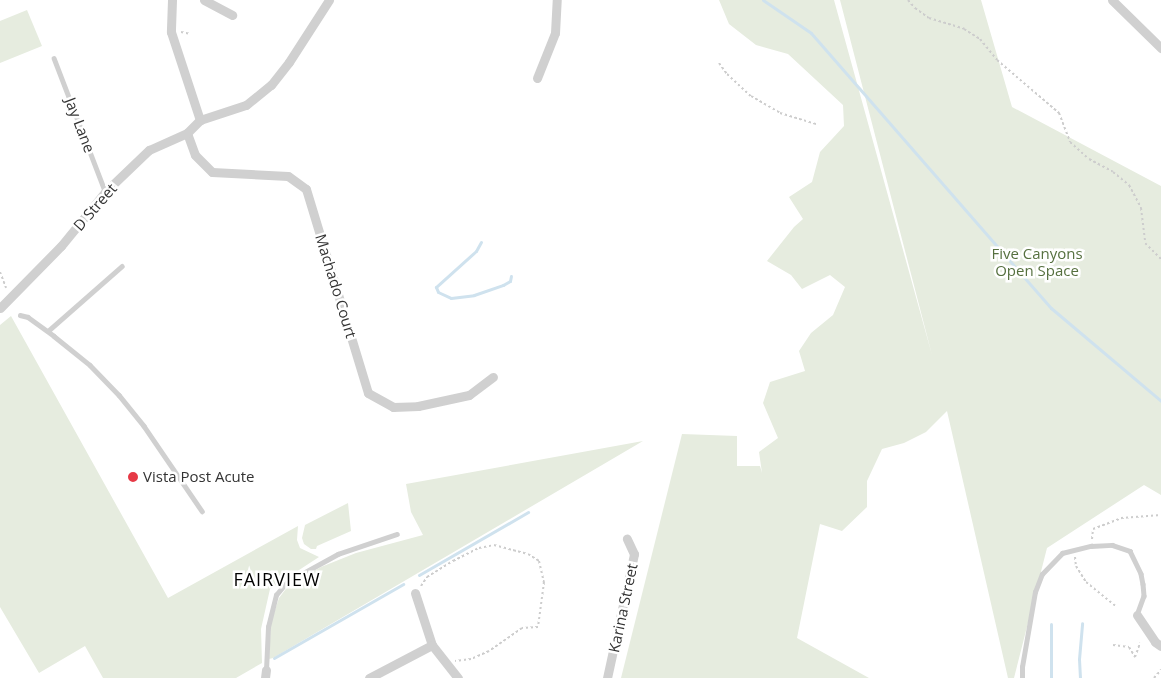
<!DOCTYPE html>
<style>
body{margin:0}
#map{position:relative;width:1161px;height:678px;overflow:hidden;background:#fff;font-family:"Open Sans",sans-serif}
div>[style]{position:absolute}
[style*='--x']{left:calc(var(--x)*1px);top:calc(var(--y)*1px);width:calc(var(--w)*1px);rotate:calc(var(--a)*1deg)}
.green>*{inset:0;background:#e6ecdf}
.stream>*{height:3px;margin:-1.5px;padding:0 1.5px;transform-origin:1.5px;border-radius:1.5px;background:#cfe2ee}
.path>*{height:2px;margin-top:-1px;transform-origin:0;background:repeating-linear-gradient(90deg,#cdcdcd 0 2.5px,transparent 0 5px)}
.service>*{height:4.5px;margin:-2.25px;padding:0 2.25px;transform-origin:2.25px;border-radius:2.25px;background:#d0d0d0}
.minor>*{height:9px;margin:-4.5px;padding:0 4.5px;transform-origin:4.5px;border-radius:4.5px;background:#d0d0d0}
.dots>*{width:14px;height:14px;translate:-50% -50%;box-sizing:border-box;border:2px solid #fff;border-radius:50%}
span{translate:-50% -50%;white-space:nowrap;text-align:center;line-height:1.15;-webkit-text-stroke:5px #fff;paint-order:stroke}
.street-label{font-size:15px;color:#333}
.park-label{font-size:15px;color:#56703f}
.poi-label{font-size:15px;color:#333}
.left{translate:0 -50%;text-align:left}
.quarter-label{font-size:18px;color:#000;letter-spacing:1px}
</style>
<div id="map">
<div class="green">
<i style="clip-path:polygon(719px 0,834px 0,932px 355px,840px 0,981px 0,1012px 107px,1161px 186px,1161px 495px,1144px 485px,1047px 548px,1014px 678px,1008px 678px,947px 411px,926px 432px,904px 443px,882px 449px,867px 481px,867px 507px,842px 531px,820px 524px,797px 638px,869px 678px,621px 678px,682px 434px,737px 436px,737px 466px,760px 466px,762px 473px,759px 452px,778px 438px,763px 403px,770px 382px,805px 371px,799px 351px,811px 333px,833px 315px,845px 287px,830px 275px,802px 289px,791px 275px,767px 261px,794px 227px,803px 219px,789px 197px,812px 182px,820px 152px,844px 126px,843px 105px,788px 54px,756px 45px,729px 24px)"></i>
<i style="clip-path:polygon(27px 10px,42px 46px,0 63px,0 21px)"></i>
<i style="clip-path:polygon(11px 316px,168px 598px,298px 526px,297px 540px,300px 548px,319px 557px,270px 589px,261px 629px,262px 663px,236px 678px,103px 678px,85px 646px,39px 673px,0 607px,0 325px)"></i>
<i style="clip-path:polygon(643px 441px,273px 658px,269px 659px,271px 622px,279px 598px,288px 586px,321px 567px,356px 553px,423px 535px,411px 512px,406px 484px)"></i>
<i style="clip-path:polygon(348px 503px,351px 531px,317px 546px,316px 549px,311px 549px,304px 544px,302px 538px,305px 525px)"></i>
</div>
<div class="stream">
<i style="--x:763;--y:0;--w:58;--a:34.5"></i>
<i style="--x:811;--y:33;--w:365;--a:48.9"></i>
<i style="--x:1051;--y:308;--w:144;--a:40.2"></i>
<i style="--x:481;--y:242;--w:10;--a:119"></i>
<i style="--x:476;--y:251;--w:54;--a:138"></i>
<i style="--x:436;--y:287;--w:5;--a:68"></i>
<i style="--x:438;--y:292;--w:14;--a:25"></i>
<i style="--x:451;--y:298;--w:23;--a:-7"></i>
<i style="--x:474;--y:295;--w:31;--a:-19"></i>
<i style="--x:503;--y:285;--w:8;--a:-30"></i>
<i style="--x:510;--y:281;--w:5;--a:-79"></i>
<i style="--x:419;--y:575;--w:126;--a:-30"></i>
<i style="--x:1051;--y:624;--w:54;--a:90"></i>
<i style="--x:274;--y:658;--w:149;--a:-29.8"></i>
<i style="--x:1080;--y:678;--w:19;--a:-93"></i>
<i style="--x:1079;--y:659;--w:36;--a:-85"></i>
</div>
<div class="path">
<i style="--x:908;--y:0;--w:11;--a:49"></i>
<i style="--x:915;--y:8;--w:17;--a:36"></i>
<i style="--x:929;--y:18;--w:37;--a:17"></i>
<i style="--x:964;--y:29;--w:19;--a:32"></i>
<i style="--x:980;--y:39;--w:27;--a:51"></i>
<i style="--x:997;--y:60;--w:82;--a:40.5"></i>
<i style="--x:1059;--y:113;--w:31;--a:69"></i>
<i style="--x:1070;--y:142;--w:25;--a:42"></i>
<i style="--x:1089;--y:159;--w:27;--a:28"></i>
<i style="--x:1113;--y:172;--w:21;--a:39"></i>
<i style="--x:1129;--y:185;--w:26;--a:62"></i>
<i style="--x:1141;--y:208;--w:35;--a:83"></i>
<i style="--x:1145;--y:243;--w:23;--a:45"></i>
<i style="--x:181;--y:32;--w:10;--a:11"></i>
<i style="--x:719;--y:63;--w:14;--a:54"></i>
<i style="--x:727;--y:74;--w:33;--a:43"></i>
<i style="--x:751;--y:96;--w:34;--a:30"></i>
<i style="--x:780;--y:113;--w:38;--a:17"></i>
<i style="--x:0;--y:272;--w:17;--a:69"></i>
<i style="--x:1092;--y:539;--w:10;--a:-84"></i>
<i style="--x:1093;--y:529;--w:30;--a:-21"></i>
<i style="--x:1121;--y:518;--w:40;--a:-4.3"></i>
<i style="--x:1075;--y:557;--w:9;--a:84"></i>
<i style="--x:1076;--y:566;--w:19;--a:58"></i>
<i style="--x:1086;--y:582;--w:38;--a:39"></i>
<i style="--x:421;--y:586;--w:11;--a:-56"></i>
<i style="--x:427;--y:577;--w:31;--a:-32"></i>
<i style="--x:453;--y:561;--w:29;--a:-27"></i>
<i style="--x:479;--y:548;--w:15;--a:-11"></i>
<i style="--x:494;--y:545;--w:35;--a:15"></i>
<i style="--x:528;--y:554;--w:13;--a:32"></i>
<i style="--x:539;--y:561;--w:22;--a:77"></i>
<i style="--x:544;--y:582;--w:45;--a:97.6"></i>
<i style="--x:538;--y:627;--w:16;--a:176"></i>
<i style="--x:522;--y:628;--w:40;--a:145.1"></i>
<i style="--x:489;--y:651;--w:20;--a:156"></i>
<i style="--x:471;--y:659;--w:16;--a:173"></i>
<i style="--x:1113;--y:645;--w:16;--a:7"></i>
<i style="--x:1129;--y:647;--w:12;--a:59"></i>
<i style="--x:1135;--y:657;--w:15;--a:-70"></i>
<i style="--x:1154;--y:678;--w:11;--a:-49"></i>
</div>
<div class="service">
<i style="--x:54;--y:58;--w:142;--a:69"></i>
<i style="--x:20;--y:315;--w:8;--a:14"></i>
<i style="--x:28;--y:317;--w:32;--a:36"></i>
<i style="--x:54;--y:336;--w:46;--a:38.9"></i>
<i style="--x:90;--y:365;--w:42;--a:46"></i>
<i style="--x:119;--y:395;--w:40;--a:51"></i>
<i style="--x:144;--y:426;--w:103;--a:55.7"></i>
<i style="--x:48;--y:331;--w:98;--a:-41.3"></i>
<i style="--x:266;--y:670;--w:43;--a:-87.3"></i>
<i style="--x:268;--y:627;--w:33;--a:-76"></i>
<i style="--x:276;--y:595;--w:17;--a:-50"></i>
<i style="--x:287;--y:582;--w:58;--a:-28.8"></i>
<i style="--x:338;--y:554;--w:62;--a:-18.7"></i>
<i style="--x:1022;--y:678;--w:11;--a:-90"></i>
<i style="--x:1022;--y:667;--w:76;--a:-80.2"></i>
<i style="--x:1035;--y:592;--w:19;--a:-69"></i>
<i style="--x:1042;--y:574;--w:29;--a:-46"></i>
<i style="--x:1062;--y:553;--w:30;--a:-14"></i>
<i style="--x:1091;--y:546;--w:21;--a:-3"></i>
<i style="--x:1112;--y:545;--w:19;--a:18"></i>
<i style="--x:1130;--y:551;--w:25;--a:64"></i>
<i style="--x:1141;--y:574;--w:10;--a:79"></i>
<i style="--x:1143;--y:584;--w:12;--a:85"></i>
<i style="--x:1144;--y:596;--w:20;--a:110"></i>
</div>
<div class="minor">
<i style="--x:172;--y:0;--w:32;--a:92"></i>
<i style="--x:171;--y:32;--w:93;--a:71.8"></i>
<i style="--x:204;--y:0;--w:32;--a:28"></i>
<i style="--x:1112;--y:0;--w:69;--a:44.4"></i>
<i style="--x:537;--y:78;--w:48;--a:-68.2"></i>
<i style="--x:555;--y:33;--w:33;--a:-87"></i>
<i style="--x:187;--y:133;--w:23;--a:70"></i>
<i style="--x:195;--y:155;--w:24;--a:45"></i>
<i style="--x:212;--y:172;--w:76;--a:3"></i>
<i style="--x:288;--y:176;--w:22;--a:36"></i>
<i style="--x:306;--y:189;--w:213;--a:73.1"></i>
<i style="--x:368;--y:393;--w:29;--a:29"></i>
<i style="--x:393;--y:407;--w:25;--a:-2"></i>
<i style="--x:418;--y:406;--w:52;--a:-12.2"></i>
<i style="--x:469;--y:395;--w:30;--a:-37"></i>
<i style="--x:0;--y:308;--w:87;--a:-45.5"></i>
<i style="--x:61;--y:246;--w:70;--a:-50.8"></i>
<i style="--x:105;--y:192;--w:61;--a:-43.7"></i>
<i style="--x:149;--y:150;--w:42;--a:-24.1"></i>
<i style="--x:187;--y:133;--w:18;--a:-45"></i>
<i style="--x:200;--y:120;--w:48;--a:-18.1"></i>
<i style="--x:246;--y:105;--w:32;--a:-39"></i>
<i style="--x:271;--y:85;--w:29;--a:-52"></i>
<i style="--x:289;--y:62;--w:74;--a:-57.2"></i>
<i style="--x:415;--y:593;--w:55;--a:71.9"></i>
<i style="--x:432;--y:645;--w:42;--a:51.8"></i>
<i style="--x:1137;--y:615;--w:32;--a:56"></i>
<i style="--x:1155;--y:642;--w:7;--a:34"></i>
<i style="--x:265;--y:678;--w:8;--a:-83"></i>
<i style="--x:369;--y:678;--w:71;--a:-27.6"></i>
<i style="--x:607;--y:678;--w:127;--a:-77.7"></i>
<i style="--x:634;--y:554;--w:17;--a:-115"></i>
</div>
<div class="dots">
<i style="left:133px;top:477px;background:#e63946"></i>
</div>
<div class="street-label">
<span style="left:80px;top:125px;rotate:69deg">Jay Lane</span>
<span style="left:95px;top:207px;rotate:-49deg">D Street</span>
<span style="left:336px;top:286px;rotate:73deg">Machado Court</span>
<span style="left:623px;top:608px;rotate:-78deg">Karina Street</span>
</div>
<div class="park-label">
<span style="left:1037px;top:262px">Five Canyons<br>Open Space</span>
</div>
<div class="poi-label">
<span class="left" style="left:143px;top:477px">Vista Post Acute</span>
</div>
<div class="quarter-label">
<span style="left:277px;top:579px">FAIRVIEW</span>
</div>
</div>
